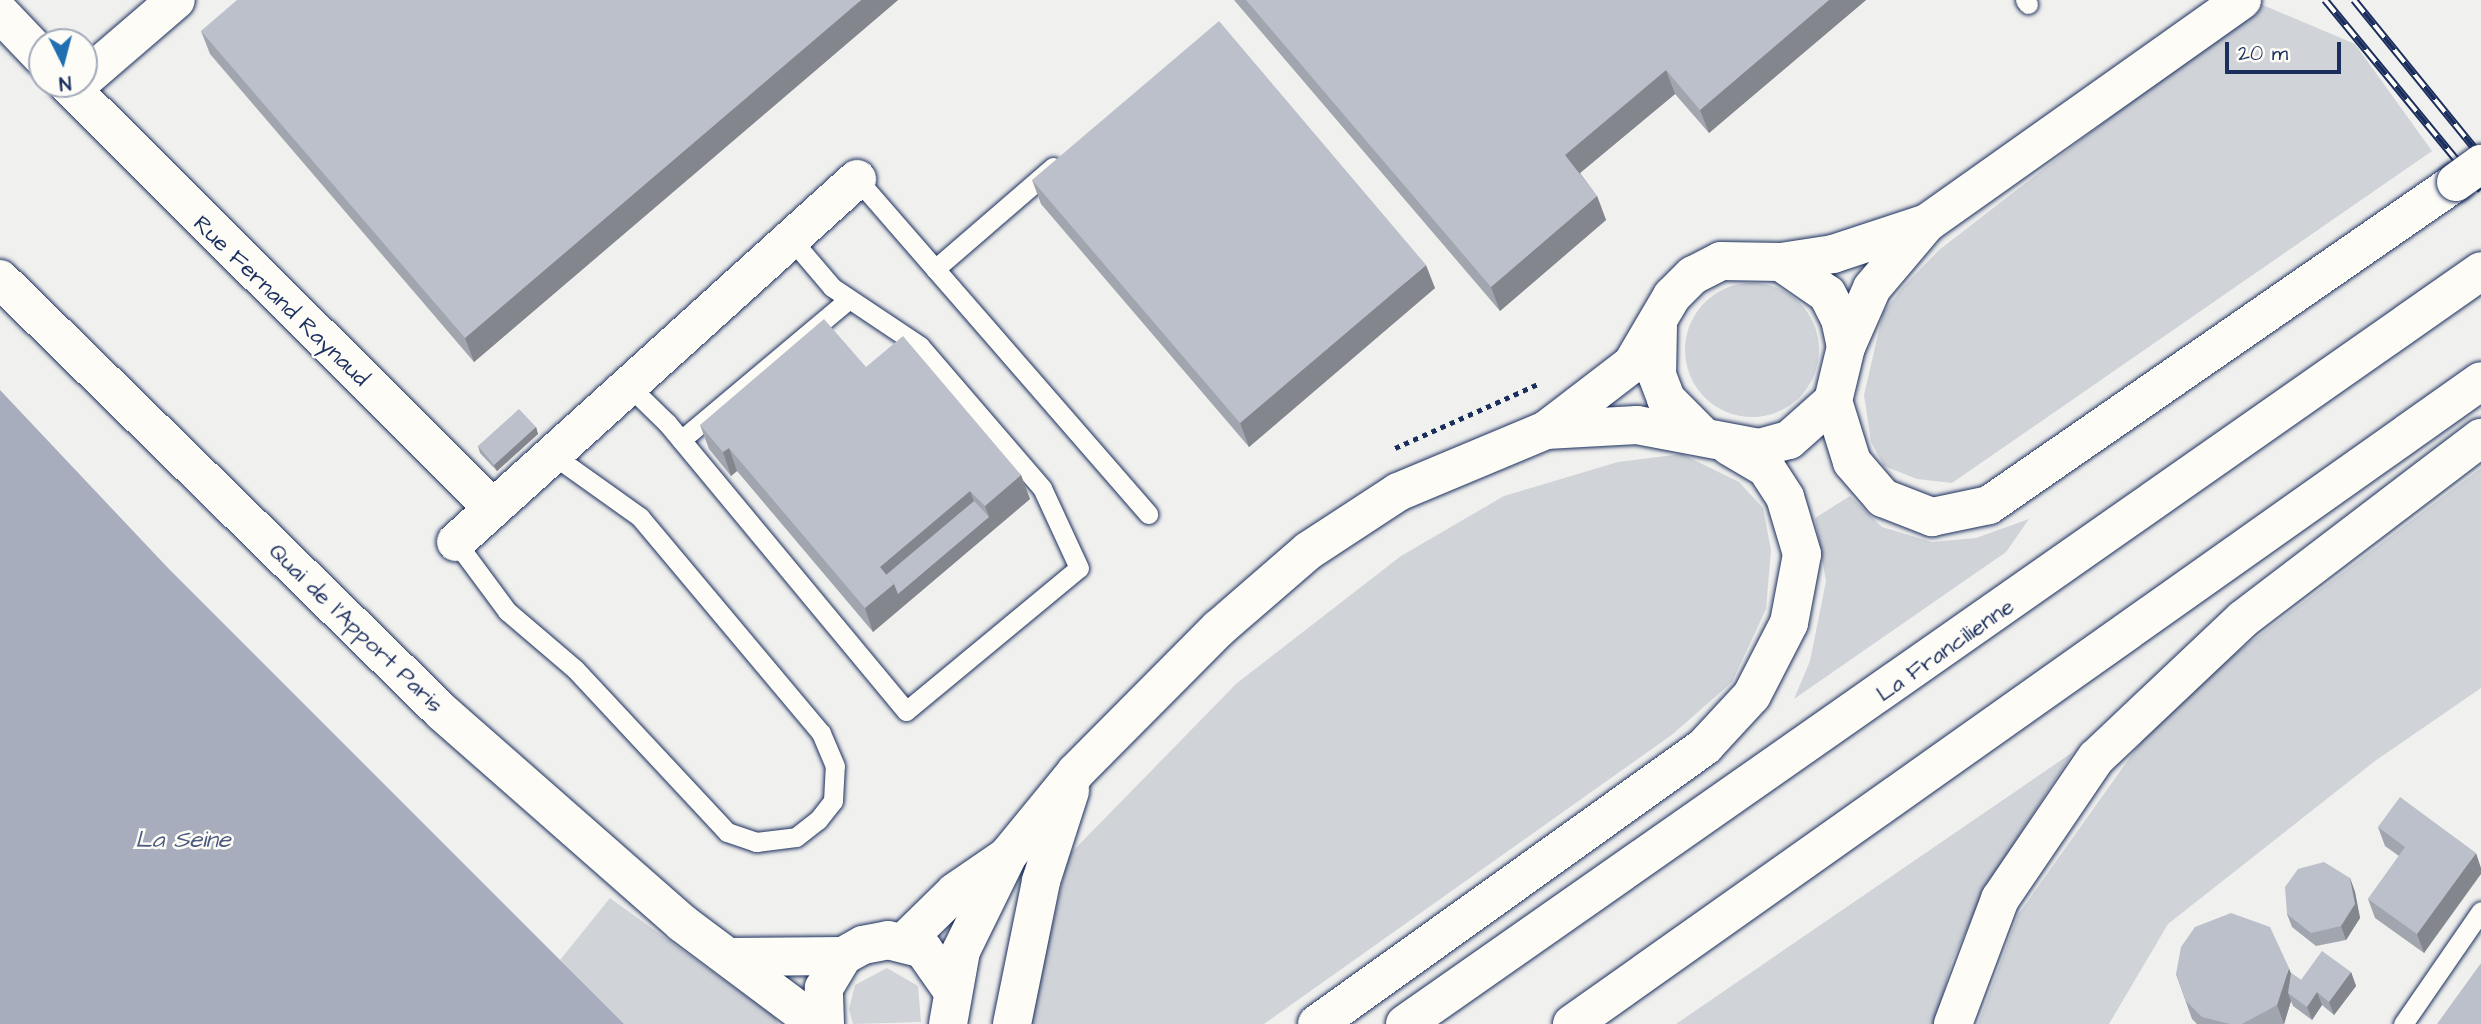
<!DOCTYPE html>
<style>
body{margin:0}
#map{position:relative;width:2481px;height:1024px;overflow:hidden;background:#f0f0ee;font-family:"Architects Daughter",sans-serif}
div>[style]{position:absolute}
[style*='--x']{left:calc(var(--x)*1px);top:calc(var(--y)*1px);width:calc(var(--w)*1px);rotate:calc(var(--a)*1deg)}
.green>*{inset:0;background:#d0d3d8}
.round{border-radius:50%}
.water>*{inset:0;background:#a7adbd}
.path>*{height:4.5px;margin-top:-2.25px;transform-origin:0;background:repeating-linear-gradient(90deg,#1b2f5e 0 5px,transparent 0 10px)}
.roads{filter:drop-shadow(0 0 2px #1b2f5e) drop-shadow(0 0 2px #1b2f5e)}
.service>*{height:19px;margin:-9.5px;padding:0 9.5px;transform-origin:9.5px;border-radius:9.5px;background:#fdfcf7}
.minor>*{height:38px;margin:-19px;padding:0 19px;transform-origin:19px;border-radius:19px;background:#fdfcf7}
.tertiary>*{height:38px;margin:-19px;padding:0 19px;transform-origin:19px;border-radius:19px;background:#fdfcf7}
.secondary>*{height:38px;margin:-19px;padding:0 19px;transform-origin:19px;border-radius:19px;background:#fdfcf7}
.trunk>*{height:38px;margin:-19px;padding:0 19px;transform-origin:19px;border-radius:19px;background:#fdfcf7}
.rail>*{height:8px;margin-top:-4px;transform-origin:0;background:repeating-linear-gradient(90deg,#fdfcf7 0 16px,#1b2f5e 0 32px);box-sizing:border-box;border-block:2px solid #1b2f5e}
.bridges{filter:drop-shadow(0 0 2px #1b2f5e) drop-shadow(0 0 2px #1b2f5e)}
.trunk-bridge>*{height:38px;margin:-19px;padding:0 19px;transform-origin:19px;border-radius:19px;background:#fdfcf7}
.wall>*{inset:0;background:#a1a5ae}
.shaded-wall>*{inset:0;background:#83868d}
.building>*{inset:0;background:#bbc0ca}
span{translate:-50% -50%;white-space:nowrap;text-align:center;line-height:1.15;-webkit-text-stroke:5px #fdfcf7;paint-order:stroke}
.street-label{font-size:23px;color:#1b2f5e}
.water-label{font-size:24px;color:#4c5b7f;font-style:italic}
.north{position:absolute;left:28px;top:28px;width:70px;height:70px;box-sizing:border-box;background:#fdfcf7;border:2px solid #a3aaba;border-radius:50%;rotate:174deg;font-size:19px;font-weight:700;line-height:28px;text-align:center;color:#1b2f5e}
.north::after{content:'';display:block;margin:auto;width:24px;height:32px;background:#1f6fb2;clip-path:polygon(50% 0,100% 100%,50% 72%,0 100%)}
.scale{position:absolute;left:2225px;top:42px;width:116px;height:32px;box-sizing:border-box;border:4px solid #1b2f5e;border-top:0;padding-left:9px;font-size:21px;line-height:24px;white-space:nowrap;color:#1b2f5e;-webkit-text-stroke:5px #fdfcf7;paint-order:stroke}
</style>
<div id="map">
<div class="green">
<i style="clip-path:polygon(2258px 3px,2355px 44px,2432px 151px,1952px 483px,1917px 479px,1884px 466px,1871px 442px,1864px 395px,1883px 313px,1903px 287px,1939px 250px)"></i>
<i class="round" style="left:1685px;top:283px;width:134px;height:134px"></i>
<i style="clip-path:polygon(1682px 454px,1739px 482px,1763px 508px,1771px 550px,1766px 609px,1732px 682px,1673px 734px,1264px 1024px,1028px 1024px,1069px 855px,1237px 683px,1401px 556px,1504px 496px,1618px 462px)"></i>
<i style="clip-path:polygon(2481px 468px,2481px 688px,2375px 761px,2168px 924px,2109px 1024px,1978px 1024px,2018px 915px,2143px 739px,2232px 656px)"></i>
<i style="clip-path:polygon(1850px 496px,1882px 527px,1932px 542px,1976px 538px,2029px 519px,2006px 552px,1794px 699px,1810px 661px,1826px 581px,1815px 518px)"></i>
<i style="clip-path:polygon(2073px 752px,1989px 882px,1952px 961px,1935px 1024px,1676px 1024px)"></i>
<i style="clip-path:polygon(610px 898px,775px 1017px,778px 1024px,623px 1024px,560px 960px)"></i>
<i style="clip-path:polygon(887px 968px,918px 986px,921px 1022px,853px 1024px,849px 1009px,855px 985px)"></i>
</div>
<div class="water">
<i style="clip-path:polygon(0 390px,168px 568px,624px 1024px,0 1024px)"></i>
</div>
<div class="path">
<i style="--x:1395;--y:448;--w:159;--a:-24.1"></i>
</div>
<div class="roads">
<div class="service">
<i style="--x:2025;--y:0;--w:5;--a:53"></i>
<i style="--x:857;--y:179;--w:444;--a:49"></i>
<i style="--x:935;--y:269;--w:156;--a:-40.8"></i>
<i style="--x:625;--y:382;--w:59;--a:44.3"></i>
<i style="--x:667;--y:423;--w:374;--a:50.3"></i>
<i style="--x:906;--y:711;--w:224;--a:-39.6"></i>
<i style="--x:1079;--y:568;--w:88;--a:-114.8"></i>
<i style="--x:1042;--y:488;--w:187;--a:-130.7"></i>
<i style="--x:920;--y:346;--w:106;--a:-146.2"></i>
<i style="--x:832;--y:287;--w:62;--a:-130.4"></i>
<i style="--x:681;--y:440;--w:219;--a:-40"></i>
<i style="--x:456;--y:542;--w:86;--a:53.5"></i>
<i style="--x:507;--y:611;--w:89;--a:40.5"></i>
<i style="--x:575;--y:669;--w:223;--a:47"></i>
<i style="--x:727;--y:832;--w:31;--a:19"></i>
<i style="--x:756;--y:842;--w:40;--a:-7.1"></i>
<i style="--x:796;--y:837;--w:28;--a:-38"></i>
<i style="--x:818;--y:820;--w:24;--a:-52"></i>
<i style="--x:833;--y:801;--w:35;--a:-87"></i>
<i style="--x:835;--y:766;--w:36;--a:-113"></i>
<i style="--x:821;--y:733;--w:282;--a:-130"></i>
<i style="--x:640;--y:517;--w:103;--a:-144.5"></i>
<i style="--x:2403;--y:1024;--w:137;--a:-55.4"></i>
</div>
<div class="minor">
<i style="--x:0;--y:13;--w:61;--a:46.3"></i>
<i style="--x:84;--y:79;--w:121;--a:-40.7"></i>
<i style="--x:67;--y:84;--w:601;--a:44.87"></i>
<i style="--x:456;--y:542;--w:541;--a:-42.15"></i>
</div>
<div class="tertiary">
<i style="--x:1781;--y:262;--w:53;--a:-8.7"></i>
<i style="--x:1833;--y:254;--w:99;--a:-18.3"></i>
<i style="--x:1846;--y:347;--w:64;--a:-66.2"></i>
<i style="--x:1872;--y:288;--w:85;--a:-49.8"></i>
<i style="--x:1927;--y:223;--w:386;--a:-35.3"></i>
</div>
<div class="secondary">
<i style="--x:0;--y:279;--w:619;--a:44.41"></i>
<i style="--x:442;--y:712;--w:320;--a:41.3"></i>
<i style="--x:682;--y:923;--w:169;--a:36.8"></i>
<i style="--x:1658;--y:325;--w:50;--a:91.1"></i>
<i style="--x:1657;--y:375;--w:26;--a:69"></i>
<i style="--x:1666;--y:399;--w:51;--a:45"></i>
<i style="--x:904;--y:942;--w:71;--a:-44.4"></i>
<i style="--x:955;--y:892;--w:62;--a:-34.5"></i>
<i style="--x:729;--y:957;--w:114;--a:-0.5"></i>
<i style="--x:825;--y:1024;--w:36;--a:-92"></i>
<i style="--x:824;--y:988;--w:37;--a:-59"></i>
<i style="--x:843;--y:956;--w:23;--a:-29"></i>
<i style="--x:863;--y:945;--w:25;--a:-11"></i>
<i style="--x:888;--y:940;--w:36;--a:14"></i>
<i style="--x:923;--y:949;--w:49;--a:55"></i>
<i style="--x:948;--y:1024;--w:74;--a:-79.9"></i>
<i style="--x:961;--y:951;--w:107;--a:-63.9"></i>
<i style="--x:1008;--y:855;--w:107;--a:-50.7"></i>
<i style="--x:1076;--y:772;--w:202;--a:-45.2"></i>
<i style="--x:1218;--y:629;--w:119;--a:-40.9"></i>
<i style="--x:1308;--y:551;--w:108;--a:-33.2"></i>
<i style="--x:1398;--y:492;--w:160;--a:-22.7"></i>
<i style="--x:1546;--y:430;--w:91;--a:-3.1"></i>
<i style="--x:1637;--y:425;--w:124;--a:10.7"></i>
<i style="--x:1759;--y:448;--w:31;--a:-15"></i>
<i style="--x:1789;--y:440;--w:59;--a:-41.6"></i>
<i style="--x:1833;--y:401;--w:56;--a:-76.5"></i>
<i style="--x:1846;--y:347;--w:29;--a:-102"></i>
<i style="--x:1840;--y:319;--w:28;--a:-117"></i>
<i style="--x:1827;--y:294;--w:56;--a:-145.2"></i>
<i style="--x:1781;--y:262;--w:60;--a:-179"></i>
<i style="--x:1721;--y:261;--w:31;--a:153"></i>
<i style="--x:1693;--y:275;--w:30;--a:135"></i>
<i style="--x:1672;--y:296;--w:79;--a:120.5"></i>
<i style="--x:1632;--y:364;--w:108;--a:142.5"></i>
<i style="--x:1012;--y:1024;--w:146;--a:-78.5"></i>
<i style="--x:1041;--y:881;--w:95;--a:-72.1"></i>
</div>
<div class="trunk">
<i style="--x:1833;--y:401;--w:64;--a:72.7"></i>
<i style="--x:1852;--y:462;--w:48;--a:49.3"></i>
<i style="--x:1883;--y:498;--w:53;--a:21.2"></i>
<i style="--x:1932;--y:517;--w:58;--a:-11.9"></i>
<i style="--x:1989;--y:505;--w:568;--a:-34.67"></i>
<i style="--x:1317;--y:1024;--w:477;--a:-35.6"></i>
<i style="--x:1705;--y:746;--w:69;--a:-47.3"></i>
<i style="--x:1752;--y:695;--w:81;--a:-62.8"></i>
<i style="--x:1789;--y:623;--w:70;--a:-79.3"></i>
<i style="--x:1802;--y:554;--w:59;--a:-106.6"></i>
<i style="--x:1785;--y:497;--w:35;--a:-123"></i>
<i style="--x:1766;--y:468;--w:43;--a:-149.3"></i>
<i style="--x:1405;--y:1024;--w:1313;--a:-34.98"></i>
<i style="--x:1572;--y:1024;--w:1113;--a:-35.27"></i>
<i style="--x:1953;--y:1024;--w:134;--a:-69.4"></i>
<i style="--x:2000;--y:899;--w:171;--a:-55.8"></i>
<i style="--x:2096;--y:758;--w:202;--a:-43.4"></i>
<i style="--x:2243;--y:619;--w:299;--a:-37.3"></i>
</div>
</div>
<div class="rail">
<i style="--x:2325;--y:0;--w:246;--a:50.6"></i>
<i style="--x:2354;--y:0;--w:201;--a:50.9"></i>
</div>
<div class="bridges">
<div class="trunk-bridge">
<i style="--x:2456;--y:182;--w:31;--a:-36"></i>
</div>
</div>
<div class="wall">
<i style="clip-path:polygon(898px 0,474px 362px,210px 54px,201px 31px)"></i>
<i style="clip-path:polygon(1234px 0,1866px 0,1709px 133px,1675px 94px,1580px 173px,1597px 196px,1606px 220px,1500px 311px)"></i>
<i style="clip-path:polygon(1032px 180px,1435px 288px,1249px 447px,1041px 204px)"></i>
<i style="clip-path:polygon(866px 367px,1021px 475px,1030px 499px,873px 632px,737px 471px,731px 476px,709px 449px,700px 425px)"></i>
<i style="clip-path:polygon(536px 427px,538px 434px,497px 471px,480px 453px,478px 446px)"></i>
<i style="clip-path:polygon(2378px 827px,2481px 868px,2424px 953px,2375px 918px,2368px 899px,2399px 856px,2385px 846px)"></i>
<i style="clip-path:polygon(2350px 878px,2355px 892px,2360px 918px,2346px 940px,2316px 946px,2292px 927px,2287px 914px)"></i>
<i style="clip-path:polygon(2351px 972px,2356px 986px,2334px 1015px,2322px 1005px,2312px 1020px,2293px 1006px,2291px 1001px,2284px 1024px,2197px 1024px,2192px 1019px,2176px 974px,2291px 973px,2301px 980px)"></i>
</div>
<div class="shaded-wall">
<i style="clip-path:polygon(861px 0,898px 0,474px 362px,465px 338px)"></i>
<i style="clip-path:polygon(1829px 0,1866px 0,1709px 133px,1700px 110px)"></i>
<i style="clip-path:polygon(1666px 70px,1675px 94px,1574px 178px,1565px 155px)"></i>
<i style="clip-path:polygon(1597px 196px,1606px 220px,1500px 311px,1491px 287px)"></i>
<i style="clip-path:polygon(1426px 265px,1435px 288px,1249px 447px,1240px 423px)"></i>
<i style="clip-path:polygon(536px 427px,538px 434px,497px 471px,494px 465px)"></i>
<i style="clip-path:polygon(729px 448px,737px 471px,731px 476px,723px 452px)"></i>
<i style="clip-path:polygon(1021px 475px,1030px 499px,873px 632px,865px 608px,880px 567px,970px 491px,979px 514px,989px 517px,985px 506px)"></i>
<i style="clip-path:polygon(2476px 853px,2481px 868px,2481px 874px,2424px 953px,2417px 934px)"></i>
<i style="clip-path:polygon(2350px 878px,2355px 892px,2360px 918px,2346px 940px,2341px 926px)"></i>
<i style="clip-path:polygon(2289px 968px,2296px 987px,2288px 993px,2291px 1001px,2284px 1024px,2277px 1005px)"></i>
<i style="clip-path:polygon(2351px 972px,2356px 986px,2334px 1015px,2329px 1002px)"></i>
<i style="clip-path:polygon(2317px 992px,2322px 1005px,2312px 1020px,2307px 1007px)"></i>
</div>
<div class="building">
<i style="clip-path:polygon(237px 0,861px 0,465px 338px,201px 31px)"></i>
<i style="clip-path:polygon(1246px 0,1829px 0,1700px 110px,1666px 70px,1565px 155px,1597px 196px,1491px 287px)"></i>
<i style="clip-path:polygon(1219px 21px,1426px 265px,1240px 423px,1032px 180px)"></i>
<i style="clip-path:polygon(824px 319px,866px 367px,903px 336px,1021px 475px,985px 506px,970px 491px,880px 567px,894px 584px,865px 608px,729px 448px,723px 452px,700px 425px)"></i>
<i style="clip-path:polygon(519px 409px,536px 427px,494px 465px,478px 446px)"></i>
<i style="clip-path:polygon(974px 501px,989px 517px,898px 594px,894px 584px,886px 575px)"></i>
<i style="clip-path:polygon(2400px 797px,2476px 853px,2417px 934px,2368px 899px,2405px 847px,2378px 827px)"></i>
<i style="clip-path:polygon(2324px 862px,2350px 878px,2355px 904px,2341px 926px,2311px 933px,2287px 914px,2285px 887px,2298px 869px)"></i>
<i style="clip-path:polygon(2231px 913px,2270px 927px,2289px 968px,2277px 1005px,2242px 1024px,2230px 1024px,2202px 1017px,2186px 1001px,2176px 974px,2181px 947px,2195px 927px)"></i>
<i style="clip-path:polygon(2322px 951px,2351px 972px,2329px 1002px,2317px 992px,2307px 1007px,2288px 993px,2291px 973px,2301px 980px)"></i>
<i style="clip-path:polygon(2481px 963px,2481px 1024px,2437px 1024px)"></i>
</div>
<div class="street-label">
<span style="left:281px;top:301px;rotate:44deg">Rue Fernand Raynaud</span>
<span style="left:356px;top:628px;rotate:44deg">Quai de l'Apport Paris</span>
<span style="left:1945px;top:650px;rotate:-35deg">La Francilienne</span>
</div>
<div class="water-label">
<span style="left:183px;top:841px">La Seine</span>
</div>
<div class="north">N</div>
<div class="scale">20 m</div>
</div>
